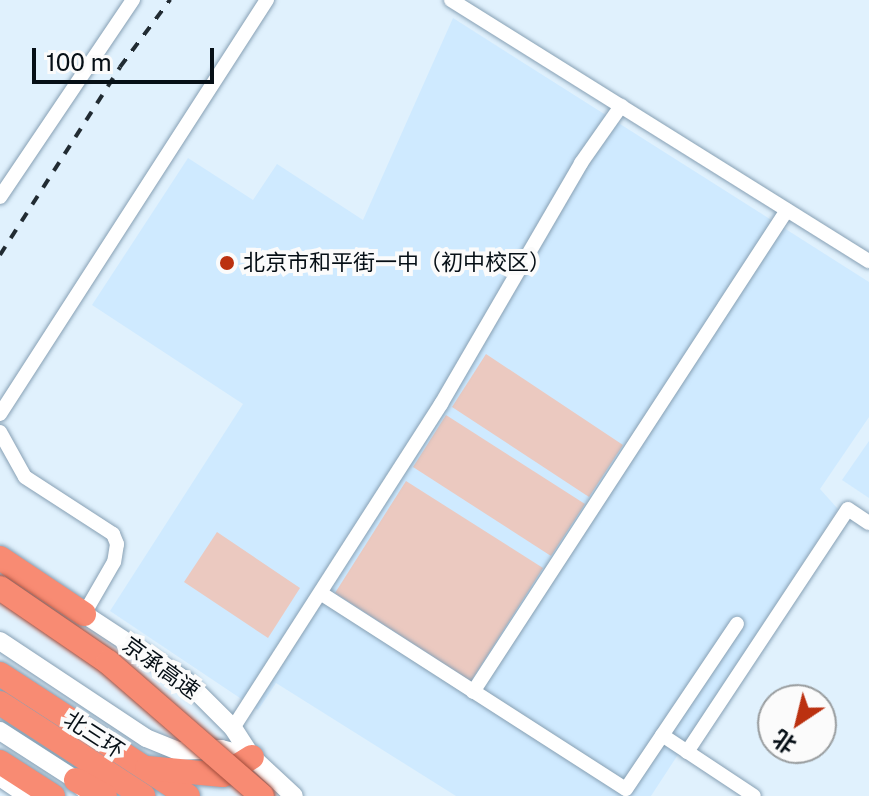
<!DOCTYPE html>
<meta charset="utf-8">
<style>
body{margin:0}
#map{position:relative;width:869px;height:796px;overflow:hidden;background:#e0f1fd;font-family:"Public Sans","Noto Sans SC",sans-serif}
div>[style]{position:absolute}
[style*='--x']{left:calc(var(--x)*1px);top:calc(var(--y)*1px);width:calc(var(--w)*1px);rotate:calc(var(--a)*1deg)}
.built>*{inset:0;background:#cfeaff}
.green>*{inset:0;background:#ebc9c0}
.roads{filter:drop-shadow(0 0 2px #87a0b4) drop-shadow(0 0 2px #87a0b4)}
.minor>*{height:14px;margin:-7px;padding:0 7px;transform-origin:7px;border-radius:7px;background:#fff}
.tertiary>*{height:18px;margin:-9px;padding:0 9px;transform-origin:9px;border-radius:9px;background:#fff}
.trunk>*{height:24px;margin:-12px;padding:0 12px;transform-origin:12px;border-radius:12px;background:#f88b73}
.rail>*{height:4px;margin-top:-2px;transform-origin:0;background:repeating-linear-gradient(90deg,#212b32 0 10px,transparent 0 20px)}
.bridges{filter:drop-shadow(0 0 2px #a24d3c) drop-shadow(0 0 2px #a24d3c)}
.trunk-bridge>*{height:24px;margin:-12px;padding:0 12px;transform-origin:12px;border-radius:12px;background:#f88b73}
.dots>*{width:22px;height:22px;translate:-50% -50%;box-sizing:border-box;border:4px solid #fbfbfb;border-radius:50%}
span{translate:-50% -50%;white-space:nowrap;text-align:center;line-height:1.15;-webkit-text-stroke:8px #fbfbfb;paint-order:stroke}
.poi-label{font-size:22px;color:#060f16}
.left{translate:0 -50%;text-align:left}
.street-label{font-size:22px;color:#060f16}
.north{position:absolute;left:757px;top:684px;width:80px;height:80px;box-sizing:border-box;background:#fbfbfb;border:2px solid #999d9f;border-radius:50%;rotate:215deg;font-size:22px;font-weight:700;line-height:32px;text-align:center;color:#060f16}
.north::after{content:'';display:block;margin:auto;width:28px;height:36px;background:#bb3110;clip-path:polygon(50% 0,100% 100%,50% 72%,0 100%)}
.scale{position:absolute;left:32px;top:48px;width:182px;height:36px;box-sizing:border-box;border:4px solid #060f16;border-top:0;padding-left:10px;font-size:24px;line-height:28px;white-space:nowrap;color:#060f16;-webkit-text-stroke:6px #fbfbfb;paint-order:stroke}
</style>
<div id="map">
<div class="built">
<i style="clip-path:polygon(453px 18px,869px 282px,869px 417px,820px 489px,838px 509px,651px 796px,456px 796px,276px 683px,258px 710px,110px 611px,243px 404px,92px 305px,188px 158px,253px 200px,277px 164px,363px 220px)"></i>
<i style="clip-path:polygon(869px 441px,869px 498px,842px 480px)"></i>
</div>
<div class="green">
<i style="clip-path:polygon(486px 354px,623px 445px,589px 497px,452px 407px)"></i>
<i style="clip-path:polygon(446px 415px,585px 504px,551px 556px,413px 467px)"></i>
<i style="clip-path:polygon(406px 481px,543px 568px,471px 681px,335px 593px)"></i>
<i style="clip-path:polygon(217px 532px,300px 588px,268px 638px,184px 582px)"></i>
</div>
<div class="roads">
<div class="minor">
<i style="--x:451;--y:0;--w:493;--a:32"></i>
<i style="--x:0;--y:197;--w:238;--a:-56"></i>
<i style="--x:0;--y:414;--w:493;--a:-57.2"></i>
<i style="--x:0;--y:432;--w:51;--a:60.9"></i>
<i style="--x:25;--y:477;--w:105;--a:32.9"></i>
<i style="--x:113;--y:534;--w:11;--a:68"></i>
<i style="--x:117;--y:544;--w:18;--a:99"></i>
<i style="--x:114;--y:562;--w:60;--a:120"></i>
<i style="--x:322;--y:594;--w:361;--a:32.7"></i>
<i style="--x:626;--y:789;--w:199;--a:-56.1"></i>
<i style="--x:473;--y:692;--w:575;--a:-56.92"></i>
<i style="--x:233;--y:728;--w:385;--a:-57.3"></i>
<i style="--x:441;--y:404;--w:279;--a:-59.8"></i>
<i style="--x:581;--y:163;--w:70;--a:-54.9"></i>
<i style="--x:662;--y:735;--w:110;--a:33.5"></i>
<i style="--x:687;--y:752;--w:291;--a:-56.5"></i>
<i style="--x:848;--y:509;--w:25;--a:34"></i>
</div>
<div class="tertiary">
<i style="--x:84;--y:614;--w:122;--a:33.3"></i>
<i style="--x:186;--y:681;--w:66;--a:45"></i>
<i style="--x:233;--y:728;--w:35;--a:57"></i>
<i style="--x:0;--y:641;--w:175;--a:33.6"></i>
<i style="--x:146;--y:738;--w:35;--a:22"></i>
<i style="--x:178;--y:751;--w:43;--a:-2.7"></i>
<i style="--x:221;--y:749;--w:32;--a:14"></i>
<i style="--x:252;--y:757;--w:57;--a:42.9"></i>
<i style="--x:0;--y:731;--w:90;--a:32.8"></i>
<i style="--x:76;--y:780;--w:11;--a:49"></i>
<i style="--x:0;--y:777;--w:34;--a:34"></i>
</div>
<div class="trunk">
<i style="--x:0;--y:558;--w:101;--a:33.7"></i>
<i style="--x:0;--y:674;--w:224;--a:33"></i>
<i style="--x:0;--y:703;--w:171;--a:33"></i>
<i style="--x:0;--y:762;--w:63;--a:32.7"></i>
<i style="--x:147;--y:768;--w:76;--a:5.3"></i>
<i style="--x:223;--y:775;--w:34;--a:-32"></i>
<i style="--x:76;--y:780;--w:33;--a:29"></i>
</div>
</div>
<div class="rail">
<i style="--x:0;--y:255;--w:223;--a:-57.4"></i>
<i style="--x:120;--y:67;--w:84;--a:-53.3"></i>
</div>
<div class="bridges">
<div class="trunk-bridge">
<i style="--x:0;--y:588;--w:131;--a:34.4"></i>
<i style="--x:108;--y:662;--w:204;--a:41"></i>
</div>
</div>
<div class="dots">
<i style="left:227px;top:263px;background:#bb3110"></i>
</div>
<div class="poi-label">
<span class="left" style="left:243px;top:263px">北京市和平街一中（初中校区）</span>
</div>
<div class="street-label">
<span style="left:161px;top:668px;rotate:36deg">京承高速</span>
<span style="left:94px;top:735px;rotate:33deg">北三环</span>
</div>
<div class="north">北</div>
<div class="scale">100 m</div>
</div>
